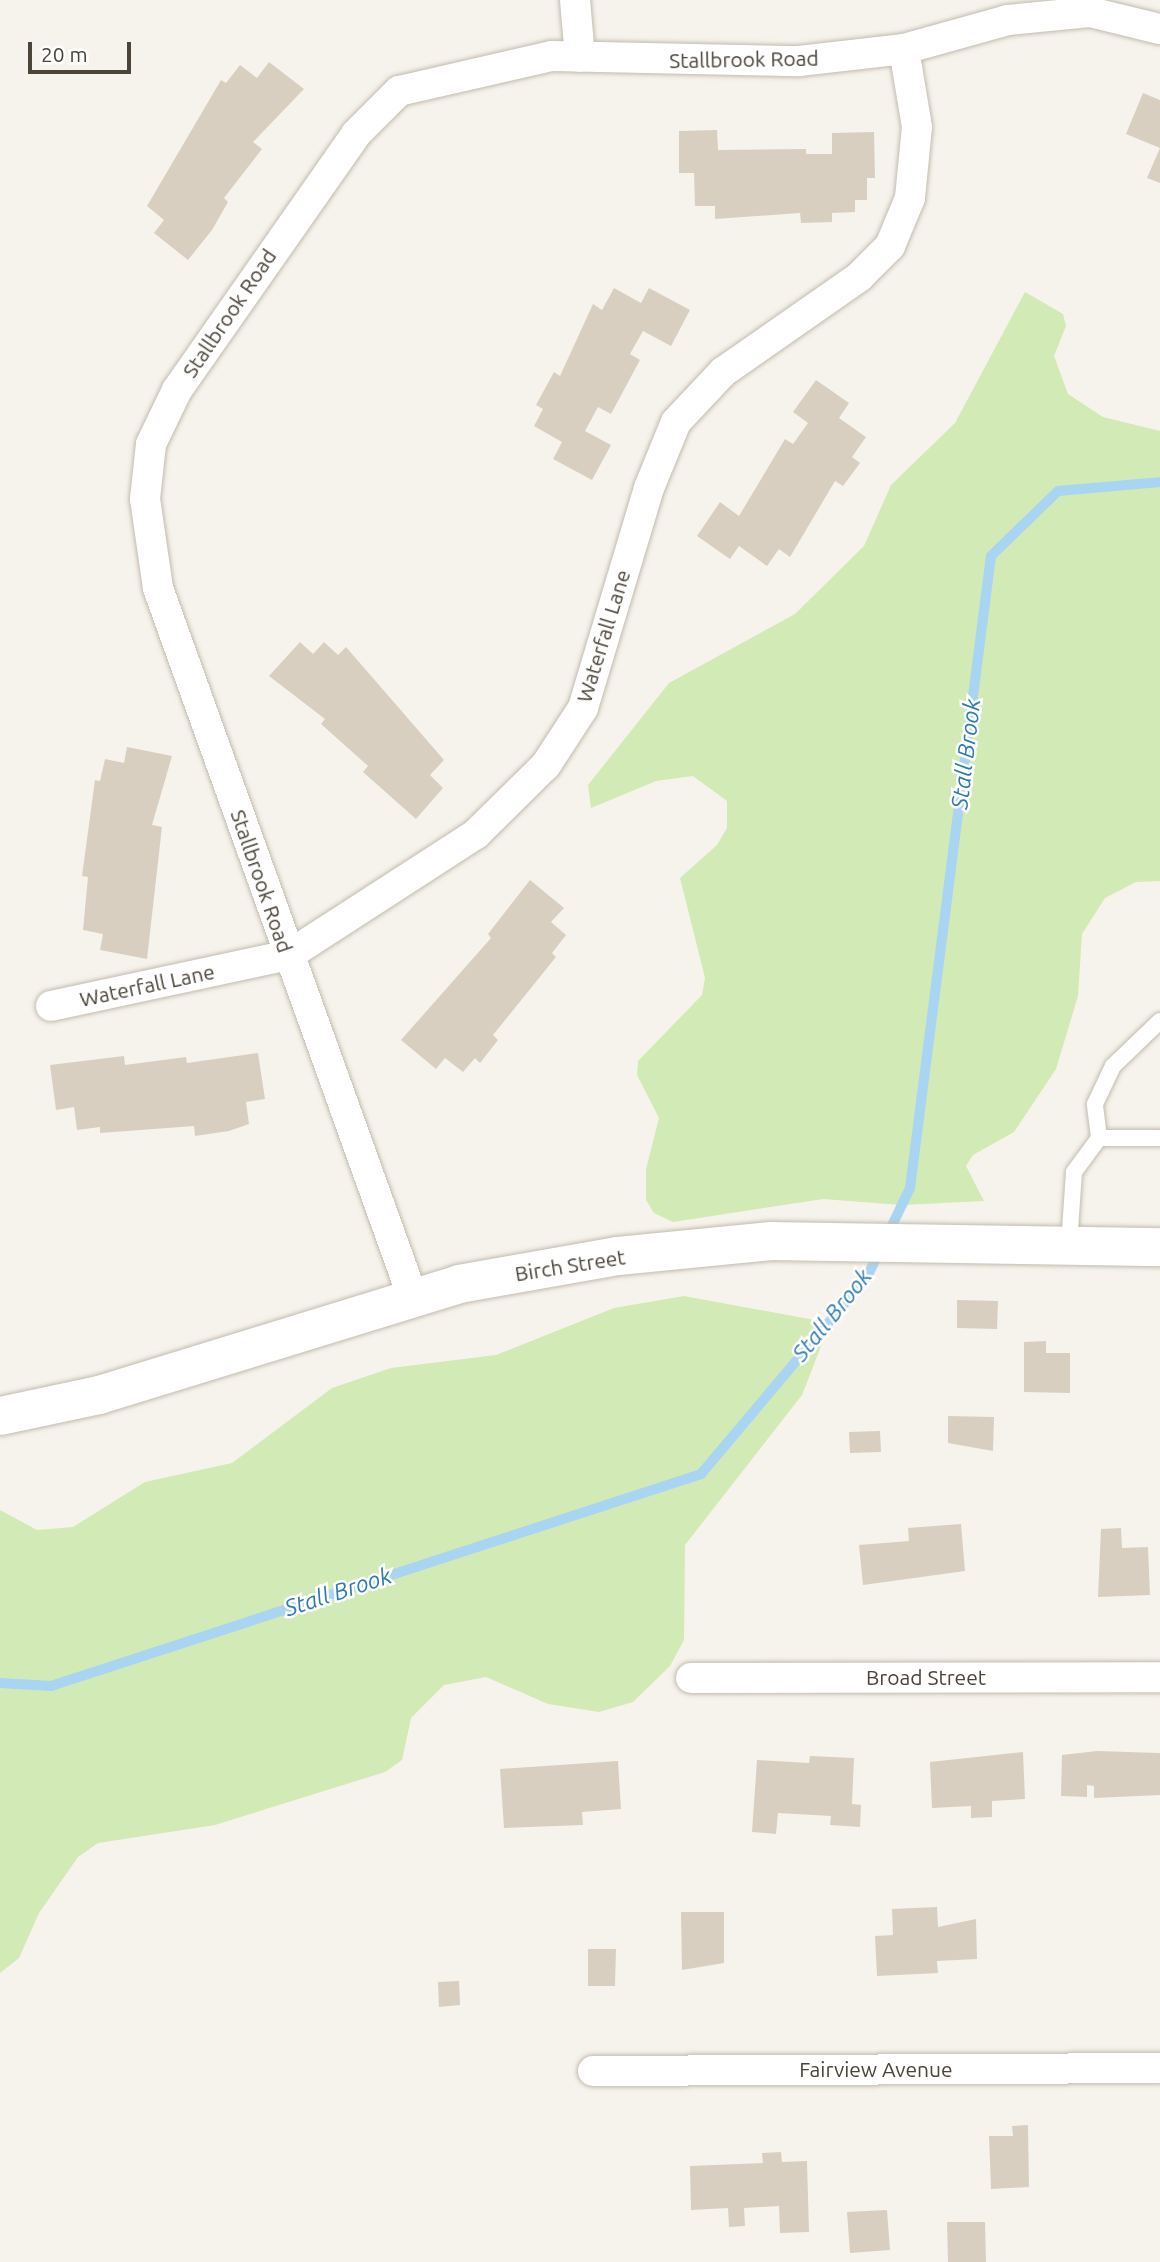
<!DOCTYPE html>
<style>
body{margin:0}
#map{position:relative;width:1160px;height:2262px;overflow:hidden;background:#f6f3ec;font-family:Ubuntu,sans-serif}
div>[style]{position:absolute}
[style*='--x']{left:calc(var(--x)*1px);top:calc(var(--y)*1px);width:calc(var(--w)*1px);rotate:calc(var(--a)*1deg)}
.green>*{inset:0;background:#d2eab5}
.stream>*{height:10px;margin:-5px;padding:0 5px;transform-origin:5px;border-radius:5px;background:#a9d4f2}
.building>*{inset:0;background:#d8cfc1}
.roads{filter:drop-shadow(0 0 2px #c2bbae) drop-shadow(0 0 2px #c2bbae)}
.service>*{height:16px;margin:-8px;padding:0 8px;transform-origin:8px;border-radius:8px;background:#fff}
.minor>*{height:30px;margin:-15px;padding:0 15px;transform-origin:15px;border-radius:15px;background:#fff}
.tertiary>*{height:38px;margin:-19px;padding:0 19px;transform-origin:19px;border-radius:19px;background:#fff}
span{translate:-50% -50%;white-space:nowrap;text-align:center;line-height:1.15;-webkit-text-stroke:5px #fff;paint-order:stroke}
.street-label{font-size:21px;color:#4b4439}
.water-label{font-size:23px;color:#2e7ab2;font-style:italic}
.scale{position:absolute;left:28px;top:42px;width:103px;height:32px;box-sizing:border-box;border:4px solid #4b4439;border-top:0;padding-left:9px;font-size:21px;line-height:24px;white-space:nowrap;color:#4b4439;-webkit-text-stroke:5px #fff;paint-order:stroke}
</style>
<div id="map">
<div class="green">
<i style="clip-path:polygon(1025px 292px,1063px 314px,1066px 326px,1054px 356px,1068px 394px,1103px 417px,1160px 431px,1160px 881px,1136px 882px,1105px 898px,1082px 934px,1078px 996px,1056px 1069px,1014px 1132px,973px 1155px,966px 1166px,984px 1201px,901px 1205px,823px 1199px,673px 1222px,654px 1213px,646px 1200px,646px 1169px,659px 1118px,637px 1075px,638px 1061px,702px 995px,705px 978px,680px 878px,717px 845px,727px 828px,727px 801px,693px 776px,656px 781px,591px 808px,588px 785px,669px 683px,795px 614px,864px 546px,891px 485px,955px 423px)"></i>
<i style="clip-path:polygon(684px 1296px,820px 1321px,825px 1336px,802px 1395px,685px 1545px,684px 1640px,670px 1666px,633px 1702px,599px 1712px,548px 1704px,486px 1677px,444px 1685px,411px 1718px,402px 1760px,385px 1772px,215px 1825px,98px 1843px,78px 1857px,39px 1913px,19px 1958px,0 1973px,0 1510px,37px 1530px,73px 1527px,145px 1482px,232px 1463px,332px 1388px,391px 1368px,496px 1355px,614px 1308px)"></i>
</div>
<div class="stream">
<i style="--x:887;--y:1236;--w:53;--a:-64.4"></i>
<i style="--x:910;--y:1188;--w:637;--a:-82.7"></i>
<i style="--x:991;--y:556;--w:93;--a:-44.1"></i>
<i style="--x:1058;--y:491;--w:102;--a:-5"></i>
<i style="--x:0;--y:1683;--w:51;--a:3.4"></i>
<i style="--x:51;--y:1686;--w:684;--a:-18.06"></i>
<i style="--x:701;--y:1474;--w:258;--a:-49.9"></i>
<i style="--x:867;--y:1277;--w:30;--a:-64"></i>
</div>
<div class="building">
<i style="clip-path:polygon(269px 62px,304px 89px,253px 142px,262px 149px,224px 198px,228px 202px,212px 230px,188px 260px,154px 233px,164px 220px,147px 206px,221px 80px,226px 83px,240px 65px,257px 78px)"></i>
<i style="clip-path:polygon(1143px 93px,1160px 100px,1160px 183px,1147px 178px,1160px 148px,1126px 134px)"></i>
<i style="clip-path:polygon(717px 130px,718px 150px,806px 149px,806px 154px,832px 154px,832px 133px,874px 132px,875px 178px,867px 178px,867px 200px,855px 200px,855px 212px,832px 213px,832px 222px,801px 223px,800px 213px,715px 219px,715px 206px,695px 206px,694px 173px,679px 173px,679px 131px)"></i>
<i style="clip-path:polygon(614px 288px,641px 303px,649px 288px,690px 310px,671px 346px,643px 331px,630px 354px,640px 360px,611px 414px,598px 407px,585px 431px,611px 445px,592px 480px,553px 459px,562px 442px,534px 426px,543px 409px,536px 405px,554px 372px,560px 376px,593px 304px,602px 310px)"></i>
<i style="clip-path:polygon(816px 380px,849px 403px,839px 418px,866px 437px,852px 457px,860px 463px,843px 486px,835px 481px,790px 557px,779px 549px,767px 566px,739px 546px,730px 559px,697px 536px,720px 502px,739px 516px,785px 439px,793px 444px,808px 423px,793px 412px)"></i>
<i style="clip-path:polygon(300px 642px,313px 654px,324px 642px,338px 655px,346px 647px,444px 760px,430px 775px,443px 788px,416px 819px,363px 772px,368px 766px,321px 724px,325px 719px,269px 676px)"></i>
<i style="clip-path:polygon(127px 747px,172px 756px,152px 825px,162px 827px,147px 959px,100px 950px,103px 934px,83px 930px,88px 877px,82px 876px,95px 780px,100px 781px,105px 759px,124px 763px)"></i>
<i style="clip-path:polygon(530px 880px,564px 908px,551px 922px,566px 935px,552px 953px,556px 957px,493px 1035px,498px 1040px,480px 1063px,475px 1058px,463px 1072px,445px 1058px,436px 1069px,401px 1040px,491px 938px,488px 934px)"></i>
<i style="clip-path:polygon(258px 1053px,265px 1099px,246px 1102px,249px 1124px,229px 1131px,195px 1136px,194px 1126px,100px 1133px,100px 1127px,77px 1130px,74px 1107px,56px 1110px,50px 1065px,124px 1056px,125px 1065px,186px 1057px,187px 1063px)"></i>
<i style="clip-path:polygon(957px 1300px,998px 1301px,997px 1329px,957px 1328px)"></i>
<i style="clip-path:polygon(1046px 1341px,1046px 1353px,1070px 1353px,1070px 1393px,1024px 1392px,1024px 1342px)"></i>
<i style="clip-path:polygon(948px 1416px,994px 1417px,993px 1451px,948px 1443px)"></i>
<i style="clip-path:polygon(880px 1431px,881px 1452px,850px 1453px,849px 1432px)"></i>
<i style="clip-path:polygon(961px 1524px,965px 1571px,863px 1585px,859px 1545px,909px 1541px,908px 1528px)"></i>
<i style="clip-path:polygon(1121px 1528px,1122px 1548px,1148px 1547px,1150px 1595px,1098px 1597px,1101px 1529px)"></i>
<i style="clip-path:polygon(1097px 1751px,1160px 1753px,1160px 1795px,1094px 1798px,1094px 1786px,1087px 1785px,1087px 1797px,1061px 1796px,1062px 1755px)"></i>
<i style="clip-path:polygon(1023px 1752px,1025px 1799px,992px 1801px,992px 1817px,971px 1818px,971px 1806px,932px 1808px,930px 1762px)"></i>
<i style="clip-path:polygon(810px 1756px,854px 1758px,852px 1804px,861px 1805px,860px 1827px,830px 1825px,831px 1816px,778px 1813px,776px 1834px,752px 1832px,757px 1760px,809px 1763px)"></i>
<i style="clip-path:polygon(618px 1761px,621px 1809px,582px 1812px,583px 1825px,504px 1828px,500px 1769px)"></i>
<i style="clip-path:polygon(937px 1907px,938px 1927px,976px 1919px,977px 1959px,937px 1961px,938px 1973px,877px 1976px,875px 1936px,893px 1935px,892px 1909px)"></i>
<i style="clip-path:polygon(681px 1912px,724px 1912px,724px 1963px,682px 1970px)"></i>
<i style="clip-path:polygon(588px 1949px,616px 1949px,615px 1986px,588px 1986px)"></i>
<i style="clip-path:polygon(459px 1981px,460px 2005px,439px 2007px,438px 1982px)"></i>
<i style="clip-path:polygon(1028px 2125px,1029px 2187px,991px 2189px,989px 2136px,1013px 2136px,1012px 2126px)"></i>
<i style="clip-path:polygon(781px 2152px,782px 2162px,807px 2161px,809px 2232px,780px 2233px,779px 2206px,744px 2208px,745px 2226px,729px 2227px,728px 2208px,691px 2210px,690px 2166px,763px 2163px,762px 2153px)"></i>
<i style="clip-path:polygon(887px 2210px,890px 2250px,850px 2253px,847px 2212px)"></i>
<i style="clip-path:polygon(947px 2222px,985px 2222px,986px 2262px,948px 2262px)"></i>
</div>
<div class="roads">
<div class="service">
<i style="--x:1099;--y:1138;--w:34;--a:-97"></i>
<i style="--x:1095;--y:1104;--w:42;--a:-64.7"></i>
<i style="--x:1113;--y:1066;--w:65;--a:-43.8"></i>
<i style="--x:1069;--y:1245;--w:73;--a:-86.1"></i>
<i style="--x:1074;--y:1172;--w:42;--a:-53.7"></i>
<i style="--x:1099;--y:1138;--w:61;--a:0"></i>
</div>
<div class="minor">
<i style="--x:575;--y:0;--w:57;--a:85"></i>
<i style="--x:51;--y:1006;--w:243;--a:-12.1"></i>
<i style="--x:289;--y:955;--w:223;--a:-32.9"></i>
<i style="--x:476;--y:834;--w:98;--a:-44.6"></i>
<i style="--x:546;--y:765;--w:68;--a:-57"></i>
<i style="--x:583;--y:708;--w:230;--a:-73.3"></i>
<i style="--x:649;--y:488;--w:71;--a:-67.8"></i>
<i style="--x:676;--y:422;--w:69;--a:-46.8"></i>
<i style="--x:723;--y:372;--w:166;--a:-34.9"></i>
<i style="--x:859;--y:277;--w:44;--a:-45"></i>
<i style="--x:890;--y:246;--w:52;--a:-67.4"></i>
<i style="--x:910;--y:198;--w:71;--a:-84.4"></i>
<i style="--x:917;--y:127;--w:79;--a:-99.5"></i>
<i style="--x:413;--y:1298;--w:754;--a:-109.76"></i>
<i style="--x:158;--y:588;--w:90;--a:-98.3"></i>
<i style="--x:145;--y:499;--w:55;--a:-83.8"></i>
<i style="--x:151;--y:444;--w:60;--a:-64.3"></i>
<i style="--x:177;--y:390;--w:312;--a:-55"></i>
<i style="--x:356;--y:134;--w:61;--a:-45"></i>
<i style="--x:399;--y:91;--w:157;--a:-12.9"></i>
<i style="--x:552;--y:56;--w:247;--a:1.2"></i>
<i style="--x:799;--y:61;--w:106;--a:-6.5"></i>
<i style="--x:904;--y:49;--w:108;--a:-15.6"></i>
<i style="--x:1008;--y:20;--w:82;--a:-5.6"></i>
<i style="--x:1090;--y:12;--w:72;--a:13.7"></i>
<i style="--x:691;--y:1678;--w:469;--a:-0.1"></i>
<i style="--x:593;--y:2071;--w:567;--a:-0.3"></i>
</div>
<div class="tertiary">
<i style="--x:0;--y:1416;--w:101;--a:-12"></i>
<i style="--x:99;--y:1395;--w:377;--a:-17.1"></i>
<i style="--x:459;--y:1284;--w:161;--a:-10"></i>
<i style="--x:618;--y:1256;--w:154;--a:-5.6"></i>
<i style="--x:771;--y:1241;--w:389;--a:0.9"></i>
</div>
</div>
<div class="street-label">
<span style="left:744px;top:59px;rotate:-1deg">Stallbrook Road</span>
<span style="left:229px;top:313px;rotate:-56deg">Stallbrook Road</span>
<span style="left:603px;top:636px;rotate:-73deg">Waterfall Lane</span>
<span style="left:262px;top:881px;rotate:71deg">Stallbrook Road</span>
<span style="left:147px;top:985px;rotate:-12deg">Waterfall Lane</span>
<span style="left:570px;top:1265px;rotate:-9deg">Birch Street</span>
<span style="left:926px;top:1677px">Broad Street</span>
<span style="left:876px;top:2069px">Fairview Avenue</span>
</div>
<div class="water-label">
<span style="left:966px;top:754px;rotate:-83deg">Stall Brook</span>
<span style="left:832px;top:1315px;rotate:-51deg">Stall Brook</span>
<span style="left:338px;top:1592px;rotate:-18deg">Stall Brook</span>
</div>
<div class="scale">20 m</div>
</div>
